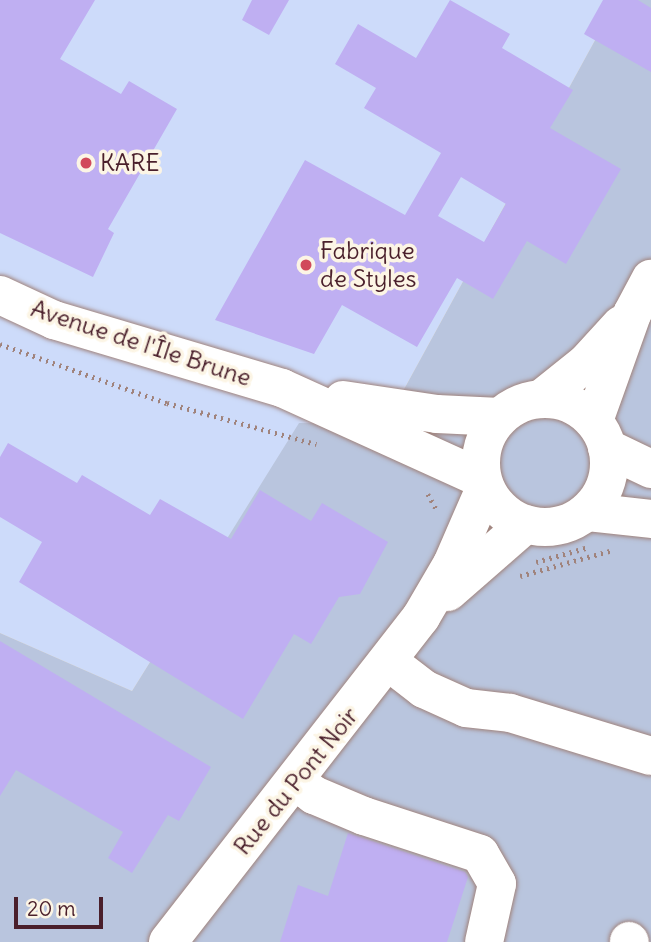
<!DOCTYPE html>
<meta charset="utf-8">
<style>
body{margin:0}
#map{position:relative;width:651px;height:942px;overflow:hidden;background:#f6e7cd;font-family:Delius,sans-serif}
div>[style]{position:absolute}
[style*='--x']{left:calc(var(--x)*1px);top:calc(var(--y)*1px);width:calc(var(--w)*1px);rotate:calc(var(--a)*1deg)}
.built>*{inset:0;background:#cddbfa}
.industrial>*{inset:0;background:#b9c5de}
.building>*{inset:0;background:#bfaff2}
.path>*{height:4.5px;margin-top:-2.25px;transform-origin:0;background:repeating-linear-gradient(90deg,#a0837c 0 2px,transparent 0 7px)}
.roads{filter:drop-shadow(0 0 2px #a0837c) drop-shadow(0 0 2px #a0837c)}
.minor>*{height:38px;margin:-19px;padding:0 19px;transform-origin:19px;border-radius:19px;background:#fff}
.minor>.ring{margin:-19px;padding:0;box-sizing:content-box;background:none;border:38px solid #fff;border-radius:50%}
.dots>*{width:19px;height:19px;translate:-50% -50%;box-sizing:border-box;border:4px solid #fcf5e5;border-radius:50%}
span{translate:-50% -50%;white-space:nowrap;text-align:center;line-height:1.15;-webkit-text-stroke:7px #fcf5e5;paint-order:stroke}
.poi-label{font-size:24px;color:#4a1f2b}
.left{translate:0 -50%;text-align:left}
.street-label{font-size:24px;color:#4a1f2b}
.scale{position:absolute;left:14px;top:897px;width:89px;height:32px;box-sizing:border-box;border:4px solid #4a1f2b;border-top:0;padding-left:9px;font-size:21px;line-height:24px;white-space:nowrap;color:#4a1f2b;-webkit-text-stroke:5px #fcf5e5;paint-order:stroke}
</style>
<div id="map">
<div class="built">
<i style="clip-path:polygon(0 0,617px 0,385px 424px,299px 424px,132px 691px,0 633px)"></i>
</div>
<div class="industrial">
<i style="clip-path:polygon(617px 0,651px 0,651px 942px,0 942px,0 633px,132px 691px,299px 423px,385px 424px)"></i>
</div>
<div class="building">
<i style="clip-path:polygon(0 0,95px 0,60px 59px,121px 94px,129px 81px,177px 109px,108px 229px,114px 233px,93px 277px,0 233px)"></i>
<i style="clip-path:polygon(252px 0,289px 0,269px 35px,242px 20px)"></i>
<i style="clip-path:polygon(evenodd,450px 0,510px 34px,502px 48px,573px 90px,550px 128px,621px 169px,566px 264px,527px 241px,493px 299px,457px 278px,417px 347px,342px 305px,314px 354px,215px 320px,305px 160px,405px 215px,441px 153px,364px 108px,376px 88px,335px 64px,358px 24px,416px 58px,450px 0,461px 177px,506px 204px,484px 242px,438px 216px,461px 177px)"></i>
<i style="clip-path:polygon(603px 0,638px 0,651px 8px,651px 72px,584px 34px)"></i>
<i style="clip-path:polygon(8px 443px,77px 483px,82px 475px,150px 515px,160px 499px,231px 539px,260px 490px,311px 521px,322px 503px,388px 542px,360px 594px,339px 597px,311px 644px,294px 634px,243px 719px,19px 582px,42px 542px,0 517px,0 457px)"></i>
<i style="clip-path:polygon(0 641px,211px 767px,179px 821px,168px 815px,132px 873px,108px 858px,123px 832px,16px 770px,0 796px)"></i>
<i style="clip-path:polygon(348px 833px,465px 872px,468px 877px,447px 942px,280px 942px,298px 885px,328px 896px)"></i>
</div>
<div class="path">
<i style="--x:0;--y:344;--w:177;--a:19.5"></i>
<i style="--x:167;--y:403;--w:155;--a:15.4"></i>
<i style="--x:428;--y:494;--w:18;--a:61"></i>
<i style="--x:536;--y:562;--w:55;--a:-15.8"></i>
<i style="--x:520;--y:576;--w:97;--a:-15.6"></i>
</div>
<div class="roads">
<div class="minor">
<i style="--x:0;--y:295;--w:60;--a:24.8"></i>
<i style="--x:54;--y:320;--w:238;--a:16.6"></i>
<i style="--x:282;--y:388;--w:217;--a:24.4"></i>
<i class="ring" style="left:481px;top:399px;width:90px;height:90px"></i>
<i style="--x:541;--y:399;--w:58;--a:-38.7"></i>
<i style="--x:586;--y:363;--w:52;--a:-47.4"></i>
<i style="--x:343;--y:400;--w:95;--a:8.5"></i>
<i style="--x:437;--y:414;--w:63;--a:2.7"></i>
<i style="--x:594;--y:421;--w:114;--a:-70.4"></i>
<i style="--x:632;--y:314;--w:40;--a:-62"></i>
<i style="--x:607;--y:448;--w:49;--a:25.5"></i>
<i style="--x:588;--y:512;--w:63;--a:6.3"></i>
<i style="--x:448;--y:592;--w:103;--a:-41.1"></i>
<i style="--x:389;--y:662;--w:44;--a:37.6"></i>
<i style="--x:424;--y:689;--w:46;--a:24.3"></i>
<i style="--x:466;--y:708;--w:44;--a:6.5"></i>
<i style="--x:510;--y:713;--w:147;--a:17"></i>
<i style="--x:296;--y:781;--w:23;--a:38"></i>
<i style="--x:314;--y:795;--w:54;--a:22.8"></i>
<i style="--x:364;--y:816;--w:122;--a:18.1"></i>
<i style="--x:480;--y:854;--w:34;--a:60"></i>
<i style="--x:497;--y:884;--w:59;--a:102.6"></i>
<i style="--x:629;--y:941;--w:1;--a:45"></i>
<i style="--x:168;--y:942;--w:412;--a:-52.1"></i>
<i style="--x:421;--y:617;--w:61;--a:-59.7"></i>
<i style="--x:452;--y:564;--w:83;--a:-66.5"></i>
</div>
</div>
<div class="dots">
<i style="left:86px;top:163px;background:#d1495b"></i>
<i style="left:306px;top:265px;background:#d1495b"></i>
</div>
<div class="poi-label">
<span class="left" style="left:100px;top:163px">KARE</span>
<span class="left" style="left:320px;top:265px">Fabrique<br>de Styles</span>
</div>
<div class="street-label">
<span style="left:141px;top:343px;rotate:18deg">Avenue de l'Île Brune</span>
<span style="left:296px;top:781px;rotate:-51deg">Rue du Pont Noir</span>
</div>
<div class="scale">20 m</div>
</div>
